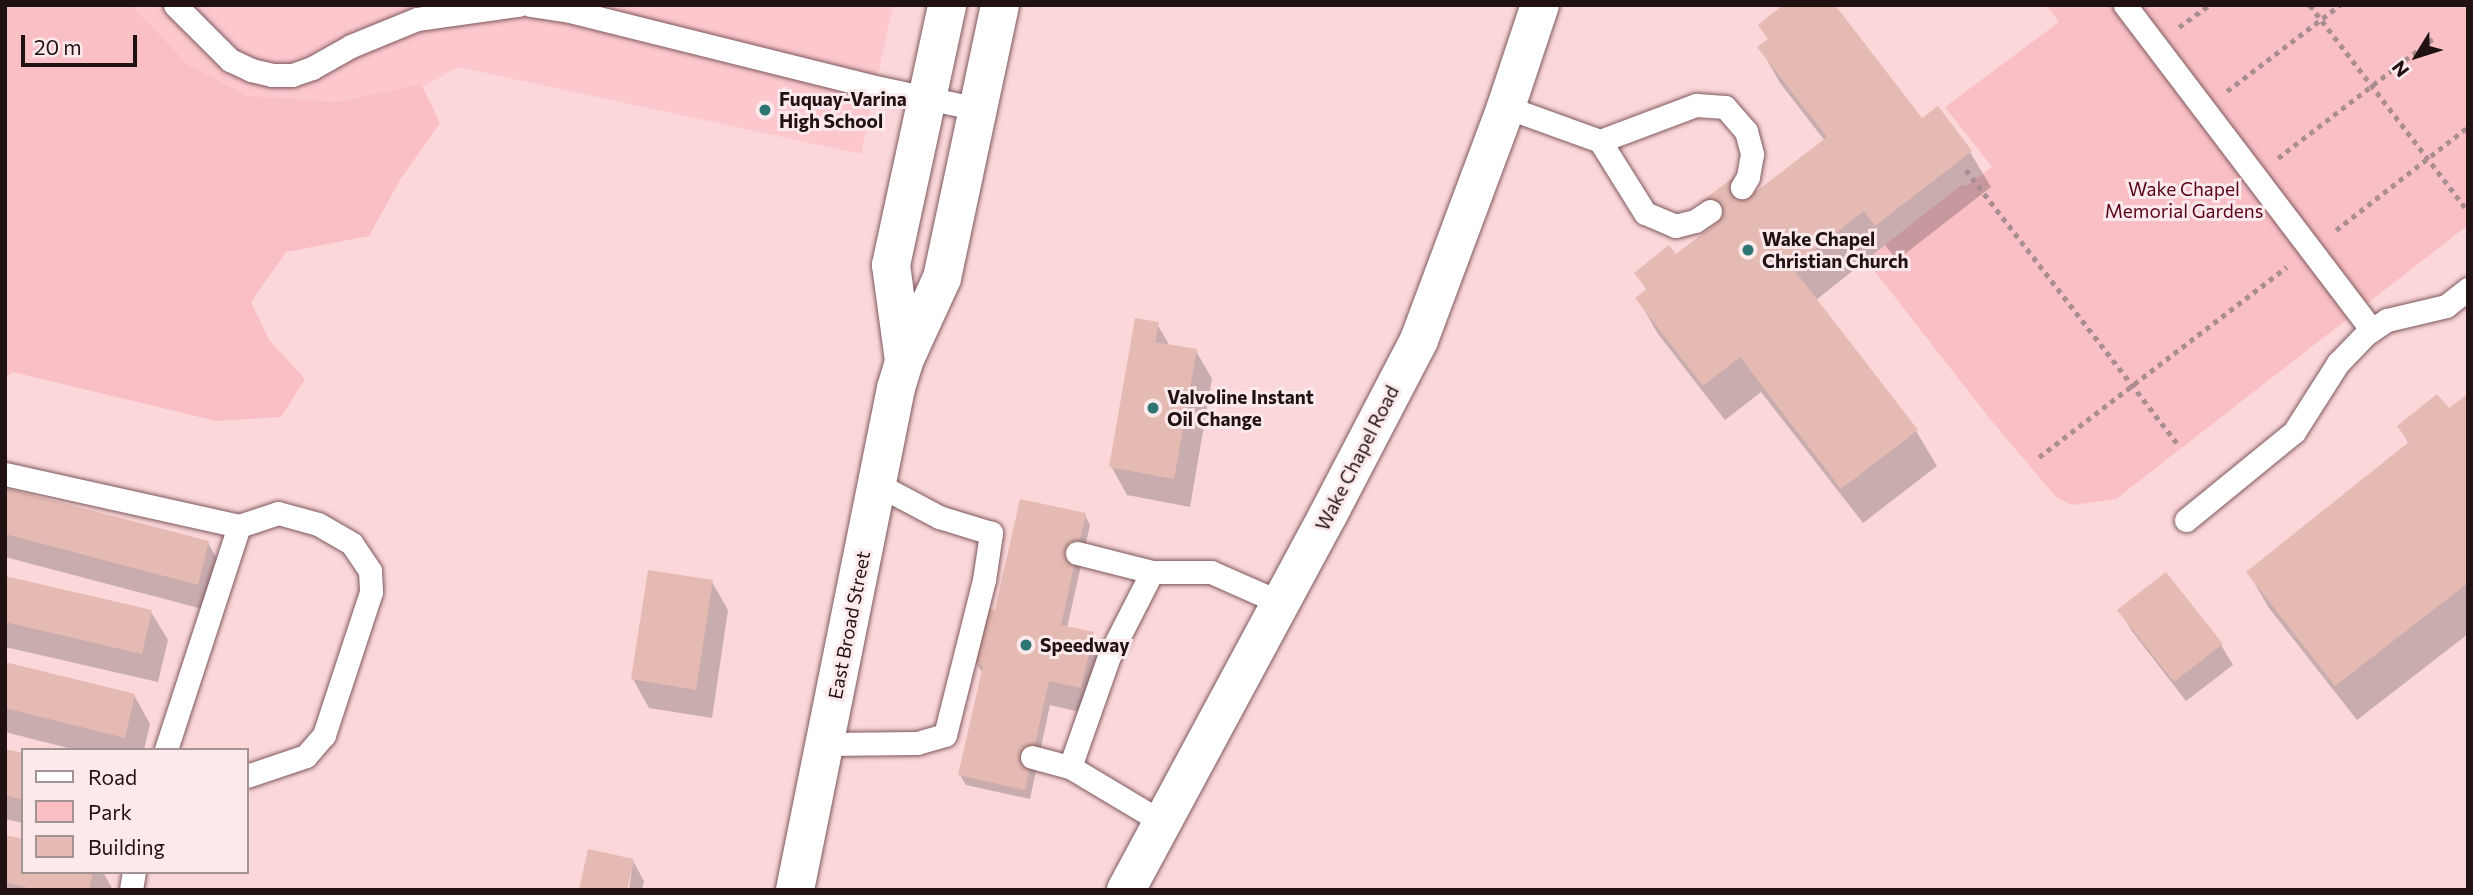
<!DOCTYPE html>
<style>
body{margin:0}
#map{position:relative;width:2473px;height:895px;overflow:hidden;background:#fbd7da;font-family:Commissioner,sans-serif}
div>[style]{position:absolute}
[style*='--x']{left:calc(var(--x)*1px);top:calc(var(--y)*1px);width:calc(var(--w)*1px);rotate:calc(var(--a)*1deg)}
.built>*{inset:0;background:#fcc7cd}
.green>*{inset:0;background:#f9bfc5}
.shadow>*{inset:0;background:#0003}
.building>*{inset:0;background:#e5bab2}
.path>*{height:4.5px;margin-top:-2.25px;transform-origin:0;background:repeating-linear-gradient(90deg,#aa8d90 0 5px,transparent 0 10px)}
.roads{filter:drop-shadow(0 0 2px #7e585d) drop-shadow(0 0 2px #7e585d)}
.lane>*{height:23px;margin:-11.5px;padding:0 11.5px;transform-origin:11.5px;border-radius:11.5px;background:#fff}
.secondary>*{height:38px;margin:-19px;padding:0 19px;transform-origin:19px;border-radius:19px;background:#fff}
.dots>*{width:19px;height:19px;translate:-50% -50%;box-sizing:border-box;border:4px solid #fce9eb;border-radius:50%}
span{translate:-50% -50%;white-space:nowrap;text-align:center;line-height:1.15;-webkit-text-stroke:6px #fce9eb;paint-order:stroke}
.poi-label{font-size:19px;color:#201113;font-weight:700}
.left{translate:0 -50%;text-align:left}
.park-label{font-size:19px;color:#59031f}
.street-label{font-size:19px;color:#201113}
.frame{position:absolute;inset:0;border:7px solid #201113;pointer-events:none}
.legend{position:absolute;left:21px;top:748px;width:228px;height:126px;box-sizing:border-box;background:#fce9eb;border:2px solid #a49395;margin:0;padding:9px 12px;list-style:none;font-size:21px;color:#201113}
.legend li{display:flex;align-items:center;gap:14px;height:35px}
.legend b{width:35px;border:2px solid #a49395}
.north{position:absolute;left:2382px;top:21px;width:70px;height:70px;-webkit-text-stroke:5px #fce9eb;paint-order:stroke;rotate:232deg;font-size:19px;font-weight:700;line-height:28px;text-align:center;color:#201113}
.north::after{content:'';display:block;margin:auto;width:24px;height:32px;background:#201113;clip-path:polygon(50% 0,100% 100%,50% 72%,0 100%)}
.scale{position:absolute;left:21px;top:35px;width:116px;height:32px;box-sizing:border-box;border:4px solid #201113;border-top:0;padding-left:9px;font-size:21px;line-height:24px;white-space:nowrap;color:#201113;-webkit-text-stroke:5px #fce9eb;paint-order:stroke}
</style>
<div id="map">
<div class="built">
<i style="clip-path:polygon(111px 5px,893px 5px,861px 154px,458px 67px,255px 182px)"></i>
</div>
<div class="green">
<i style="clip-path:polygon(5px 5px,131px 5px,188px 65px,248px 96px,338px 102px,421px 84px,440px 123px,400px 180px,369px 236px,286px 252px,251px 302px,269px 340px,305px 379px,281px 417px,216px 421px,13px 372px,5px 378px)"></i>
<i style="clip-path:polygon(2046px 5px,2468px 5px,2468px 225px,2116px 499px,2072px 505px,2056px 497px,1990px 419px,1866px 260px,1960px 186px,1968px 185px,1992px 167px,1945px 107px,2059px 22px)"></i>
</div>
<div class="shadow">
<i style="clip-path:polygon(1760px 26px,1970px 152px,1991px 187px,1897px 260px,1885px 245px,1816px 300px,1916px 431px,1937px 466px,1863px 523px,1761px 392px,1725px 420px,1658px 334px,1638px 299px,1647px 290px,1636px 273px,1676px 256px,1825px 141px,1780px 83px,1760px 47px,1769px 40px)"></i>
<i style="clip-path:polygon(1157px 324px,1170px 346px,1196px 351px,1212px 379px,1190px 507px,1127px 495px,1111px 466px)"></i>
<i style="clip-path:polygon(2468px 396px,2468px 634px,2357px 720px,2269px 608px,2248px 572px,2409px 444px,2399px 427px,2449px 411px)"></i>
<i style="clip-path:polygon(5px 489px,208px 543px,224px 571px,214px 612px,5px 557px)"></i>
<i style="clip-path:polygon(1085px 515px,1090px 525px,1067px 628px,1093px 634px,1109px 662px,1097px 716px,1050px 705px,1030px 799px,966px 785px,960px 775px,983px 674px,977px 664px,996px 612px)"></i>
<i style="clip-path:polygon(5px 578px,151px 612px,168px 640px,158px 682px,5px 647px)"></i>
<i style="clip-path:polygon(712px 582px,728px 610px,712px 718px,649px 708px,633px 679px)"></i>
<i style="clip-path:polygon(2120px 610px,2221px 645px,2233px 665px,2186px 701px,2131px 630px)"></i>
<i style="clip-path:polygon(5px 664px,134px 695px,150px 724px,144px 750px,76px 750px,5px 732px)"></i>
<i style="clip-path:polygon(5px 750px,23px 755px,23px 823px,5px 819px)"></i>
<i style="clip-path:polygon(5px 836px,23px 872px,103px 872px,113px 890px,5px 890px)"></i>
<i style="clip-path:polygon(633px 861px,644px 881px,642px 890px,629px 890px)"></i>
</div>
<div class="building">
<i style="clip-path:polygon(1783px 5px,1835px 5px,1922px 118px,1938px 106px,1972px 151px,1875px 226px,1864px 211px,1792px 267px,1918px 430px,1841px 489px,1740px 357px,1703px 386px,1635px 298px,1647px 289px,1634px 273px,1669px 245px,1676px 254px,1718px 222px,1702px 201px,1734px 177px,1749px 197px,1827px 137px,1757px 47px,1768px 39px,1758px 25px)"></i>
<i style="clip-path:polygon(1135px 318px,1159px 322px,1155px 342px,1197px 349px,1174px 479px,1109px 467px)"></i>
<i style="clip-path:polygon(2437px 394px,2449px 408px,2468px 394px,2468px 583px,2335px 686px,2246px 572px,2409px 442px,2397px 426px)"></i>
<i style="clip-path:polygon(5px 488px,209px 541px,198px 585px,5px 534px)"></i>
<i style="clip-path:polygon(1020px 499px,1086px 513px,1061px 625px,1094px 632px,1081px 688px,1049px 681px,1025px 790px,958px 775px,983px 666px,975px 664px,987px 608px,995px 610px)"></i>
<i style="clip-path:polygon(648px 570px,713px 580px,696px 690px,631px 679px)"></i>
<i style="clip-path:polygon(2166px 572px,2223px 644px,2174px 682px,2117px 610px)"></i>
<i style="clip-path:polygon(5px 576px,152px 610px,142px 654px,5px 622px)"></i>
<i style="clip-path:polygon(5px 662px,135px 694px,125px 738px,5px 708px)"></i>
<i style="clip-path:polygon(5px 749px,23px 753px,23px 800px,5px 795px)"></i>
<i style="clip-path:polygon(5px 835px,23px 839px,23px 872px,93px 872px,89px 890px,36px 890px,5px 882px)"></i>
<i style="clip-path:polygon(588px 849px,634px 859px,627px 890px,579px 890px)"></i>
</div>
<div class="path">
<i style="--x:2310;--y:5;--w:255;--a:52.5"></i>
<i style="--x:2179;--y:27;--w:37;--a:-36"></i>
<i style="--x:2227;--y:91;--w:142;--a:-37.3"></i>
<i style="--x:2278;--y:158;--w:198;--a:-37.6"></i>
<i style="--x:1966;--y:170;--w:345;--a:52.3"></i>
<i style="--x:2336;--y:230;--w:167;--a:-38"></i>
<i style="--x:2039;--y:457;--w:312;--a:-37.5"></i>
</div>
<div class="roads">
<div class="lane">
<i style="--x:175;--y:5;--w:78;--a:45"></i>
<i style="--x:230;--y:60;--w:23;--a:25"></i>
<i style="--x:251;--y:70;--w:22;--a:13"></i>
<i style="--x:272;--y:75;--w:20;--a:0"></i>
<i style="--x:292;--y:75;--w:21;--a:-19"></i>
<i style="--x:312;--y:68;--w:45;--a:-29.4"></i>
<i style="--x:351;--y:46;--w:71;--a:-22.2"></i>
<i style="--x:417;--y:19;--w:102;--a:-7.9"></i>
<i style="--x:530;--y:5;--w:40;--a:8.5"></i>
<i style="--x:570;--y:11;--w:309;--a:14"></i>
<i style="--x:870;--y:86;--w:110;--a:12"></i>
<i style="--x:2125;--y:5;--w:408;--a:52.8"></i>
<i style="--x:1506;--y:107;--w:100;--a:19.9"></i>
<i style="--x:1600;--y:141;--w:85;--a:58"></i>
<i style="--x:1645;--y:213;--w:33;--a:23"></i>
<i style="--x:1675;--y:226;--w:21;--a:-14"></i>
<i style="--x:1695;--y:221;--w:18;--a:-34"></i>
<i style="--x:1600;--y:141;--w:103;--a:-20.6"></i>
<i style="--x:1696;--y:105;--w:29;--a:4"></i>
<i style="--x:1725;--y:107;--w:32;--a:49"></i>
<i style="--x:1746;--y:131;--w:24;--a:75"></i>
<i style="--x:1752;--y:154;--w:23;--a:100"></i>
<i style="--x:1748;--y:177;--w:12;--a:121"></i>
<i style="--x:5;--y:474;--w:240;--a:12.5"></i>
<i style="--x:239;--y:526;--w:236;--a:108.1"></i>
<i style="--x:2186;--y:520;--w:139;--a:-39.2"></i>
<i style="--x:2294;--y:432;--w:82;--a:-57.5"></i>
<i style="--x:2338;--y:363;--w:40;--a:-46"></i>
<i style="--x:2366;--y:334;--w:25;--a:-34"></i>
<i style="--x:2387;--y:320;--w:61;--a:-13.3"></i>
<i style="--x:2446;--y:306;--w:28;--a:-38"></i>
<i style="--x:239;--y:526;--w:41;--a:-18.4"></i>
<i style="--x:278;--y:513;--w:41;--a:15.4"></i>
<i style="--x:318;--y:524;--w:39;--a:30"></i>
<i style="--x:352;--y:544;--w:32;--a:56"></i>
<i style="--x:370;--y:571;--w:21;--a:87"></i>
<i style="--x:371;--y:592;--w:151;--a:108.2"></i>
<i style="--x:324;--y:735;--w:28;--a:131"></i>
<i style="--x:306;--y:756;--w:62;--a:161.3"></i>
<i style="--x:1077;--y:553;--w:77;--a:14.2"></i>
<i style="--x:826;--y:744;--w:91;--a:-0.6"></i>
<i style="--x:917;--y:743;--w:29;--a:-16"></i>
<i style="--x:945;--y:735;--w:160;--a:-75.9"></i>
<i style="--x:984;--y:580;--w:48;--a:-81.5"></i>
<i style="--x:991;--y:533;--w:54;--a:-162.9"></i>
<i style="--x:939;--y:517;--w:70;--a:-152"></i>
<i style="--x:1032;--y:757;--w:39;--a:15"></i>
<i style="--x:1162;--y:822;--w:107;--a:-149.1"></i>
<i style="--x:1070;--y:767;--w:118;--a:-70.6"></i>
<i style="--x:1109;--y:656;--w:94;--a:-62.9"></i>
<i style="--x:1152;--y:572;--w:59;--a:0"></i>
<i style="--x:1211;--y:572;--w:74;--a:23.8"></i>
<i style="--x:131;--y:890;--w:18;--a:-81"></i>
</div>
<div class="secondary">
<i style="--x:904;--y:361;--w:97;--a:-97.7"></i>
<i style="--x:891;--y:265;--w:266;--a:-77.8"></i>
<i style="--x:795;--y:890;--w:512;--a:-78.62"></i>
<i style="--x:896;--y:388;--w:28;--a:-73"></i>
<i style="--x:904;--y:361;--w:91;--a:-65.4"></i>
<i style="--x:942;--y:278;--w:279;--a:-78"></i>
<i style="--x:1126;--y:890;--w:426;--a:-61.7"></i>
<i style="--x:1328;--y:515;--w:197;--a:-62.5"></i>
<i style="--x:1419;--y:340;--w:249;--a:-69.5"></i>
<i style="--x:1506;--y:107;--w:108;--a:-71.6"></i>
</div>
</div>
<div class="dots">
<i style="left:765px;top:110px;background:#2d7673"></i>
<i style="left:1748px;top:250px;background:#2d7673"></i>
<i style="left:1153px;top:408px;background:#2d7673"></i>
<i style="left:1026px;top:645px;background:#2d7673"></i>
</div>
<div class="poi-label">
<span class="left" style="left:779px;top:110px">Fuquay-Varina<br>High School</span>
<span class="left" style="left:1762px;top:250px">Wake Chapel<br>Christian Church</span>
<span class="left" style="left:1167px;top:408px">Valvoline Instant<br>Oil Change</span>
<span class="left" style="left:1040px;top:645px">Speedway</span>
</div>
<div class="park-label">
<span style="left:2184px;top:200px">Wake Chapel<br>Memorial Gardens</span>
</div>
<div class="street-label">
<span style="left:1357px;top:458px;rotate:-63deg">Wake Chapel Road</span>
<span style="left:849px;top:625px;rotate:-79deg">East Broad Street</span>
</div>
<div class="frame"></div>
<ul class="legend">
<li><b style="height:9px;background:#fff"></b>Road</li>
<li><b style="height:19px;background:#f9bfc5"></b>Park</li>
<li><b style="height:19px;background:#e5bab2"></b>Building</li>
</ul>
<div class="north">N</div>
<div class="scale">20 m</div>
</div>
